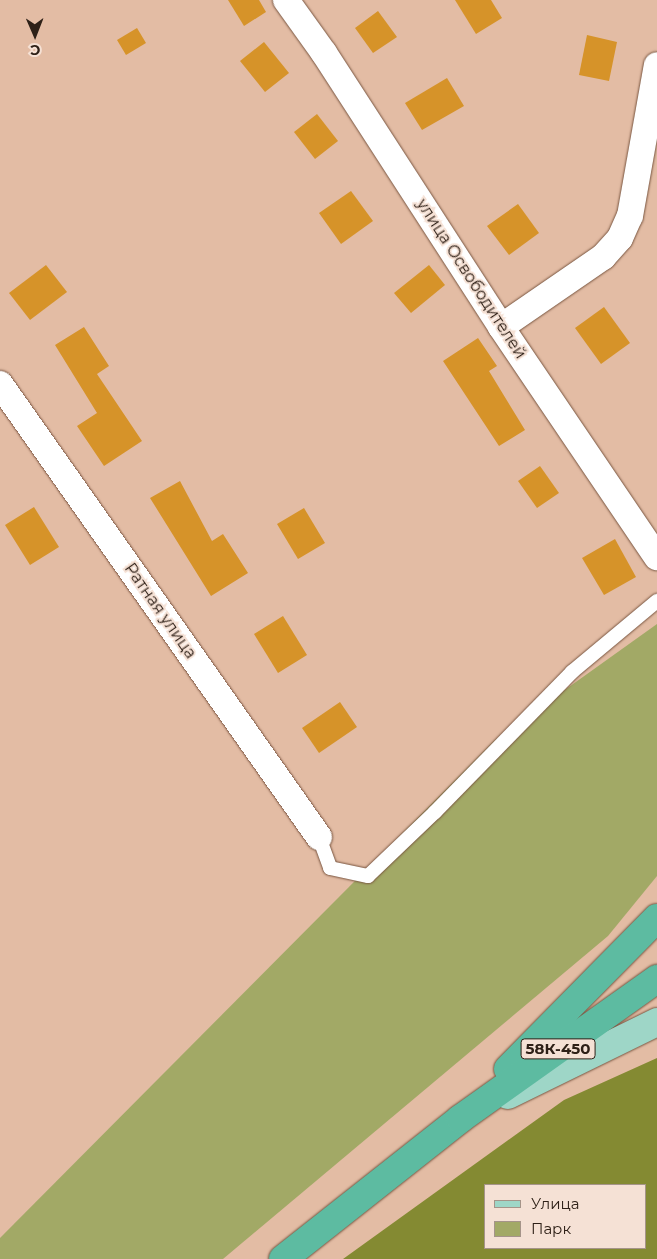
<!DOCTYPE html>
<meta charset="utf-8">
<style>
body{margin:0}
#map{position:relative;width:657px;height:1259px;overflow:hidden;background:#e3bca4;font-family:Montserrat,sans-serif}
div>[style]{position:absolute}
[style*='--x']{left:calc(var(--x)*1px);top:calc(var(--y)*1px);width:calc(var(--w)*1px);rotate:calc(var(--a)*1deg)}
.green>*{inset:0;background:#a2a966}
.forest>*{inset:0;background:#848a32}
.building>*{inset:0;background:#d69329}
.roads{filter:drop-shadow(0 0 1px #795641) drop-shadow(0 0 1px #795641)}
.lane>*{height:14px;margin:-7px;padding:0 7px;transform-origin:7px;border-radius:7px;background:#fff}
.street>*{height:26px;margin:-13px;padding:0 13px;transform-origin:13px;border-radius:13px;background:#fff}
.primary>*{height:28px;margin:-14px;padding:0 14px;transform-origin:14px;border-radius:14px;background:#9ed6c7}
.highway>*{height:28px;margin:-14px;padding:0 14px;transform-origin:14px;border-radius:14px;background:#5dbba1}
span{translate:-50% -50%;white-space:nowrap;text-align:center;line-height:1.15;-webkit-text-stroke:4px #f5e1d5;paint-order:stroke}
.shield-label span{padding:1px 4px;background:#f5e1d5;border:1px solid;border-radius:4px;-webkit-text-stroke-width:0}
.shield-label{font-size:15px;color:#2e2017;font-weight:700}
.street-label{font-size:16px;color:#2e2017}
.legend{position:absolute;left:484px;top:1184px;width:162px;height:65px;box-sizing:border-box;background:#f5e1d5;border:1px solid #a59489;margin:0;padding:6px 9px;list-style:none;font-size:15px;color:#2e2017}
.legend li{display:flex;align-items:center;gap:10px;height:25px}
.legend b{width:25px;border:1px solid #a59489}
.north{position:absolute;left:10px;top:10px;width:50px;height:50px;-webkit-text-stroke:4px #f5e1d5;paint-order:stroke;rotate:179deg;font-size:14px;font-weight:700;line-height:20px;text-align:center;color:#2e2017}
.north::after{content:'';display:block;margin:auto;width:18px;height:22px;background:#2e2017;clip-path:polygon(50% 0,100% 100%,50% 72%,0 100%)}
</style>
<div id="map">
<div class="green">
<i style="clip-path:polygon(657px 624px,657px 876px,608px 936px,223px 1259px,0 1259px,0 1238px,496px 739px)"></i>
</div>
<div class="forest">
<i style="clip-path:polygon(evenodd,657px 1058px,657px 1259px,343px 1259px,564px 1100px,657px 1058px,486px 1185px,646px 1185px,646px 1248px,486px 1248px,486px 1185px)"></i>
</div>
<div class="building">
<i style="clip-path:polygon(228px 0,259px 0,266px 12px,244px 26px)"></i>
<i style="clip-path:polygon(455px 0,491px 0,502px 18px,476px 34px)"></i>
<i style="clip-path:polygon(378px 11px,397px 37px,373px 53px,355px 28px)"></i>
<i style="clip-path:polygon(137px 28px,146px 43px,126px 55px,117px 40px)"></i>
<i style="clip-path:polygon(587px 35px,617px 42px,609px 81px,579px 75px)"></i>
<i style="clip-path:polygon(264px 42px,289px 73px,265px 92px,240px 61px)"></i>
<i style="clip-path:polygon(447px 78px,464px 106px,422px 130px,405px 103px)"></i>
<i style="clip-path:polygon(317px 114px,338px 141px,315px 159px,294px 132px)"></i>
<i style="clip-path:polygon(351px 191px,373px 221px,341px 244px,319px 213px)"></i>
<i style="clip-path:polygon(518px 204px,539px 233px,509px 255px,487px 226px)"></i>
<i style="clip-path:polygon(46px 265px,67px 292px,30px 320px,9px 293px)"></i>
<i style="clip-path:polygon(429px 265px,445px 285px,411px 313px,394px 293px)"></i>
<i style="clip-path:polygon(604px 307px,630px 343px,601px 364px,575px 328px)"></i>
<i style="clip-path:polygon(84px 327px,109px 366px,97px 374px,142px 441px,104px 466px,77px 426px,97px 413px,55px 345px)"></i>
<i style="clip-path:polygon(478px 338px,497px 366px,489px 371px,525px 430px,499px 446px,443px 361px)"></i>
<i style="clip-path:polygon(540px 466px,559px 493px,537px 508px,518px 481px)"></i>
<i style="clip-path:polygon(180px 481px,212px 541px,223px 534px,248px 573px,211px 596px,150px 498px)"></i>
<i style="clip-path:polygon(34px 507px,59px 547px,30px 565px,5px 525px)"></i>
<i style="clip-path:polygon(304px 508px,325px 543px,298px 559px,277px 524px)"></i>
<i style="clip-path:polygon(615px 539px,636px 577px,604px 595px,582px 558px)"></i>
<i style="clip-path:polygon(283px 616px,307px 655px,278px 673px,254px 634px)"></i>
<i style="clip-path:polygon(340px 702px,357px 727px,319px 753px,302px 728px)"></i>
</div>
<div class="roads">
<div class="lane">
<i style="--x:319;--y:837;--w:33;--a:70"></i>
<i style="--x:330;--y:868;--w:39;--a:12"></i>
<i style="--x:368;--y:876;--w:93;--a:-43.7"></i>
<i style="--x:435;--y:812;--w:196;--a:-45.6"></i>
<i style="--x:572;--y:672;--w:111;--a:-39.9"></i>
</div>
<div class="street">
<i style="--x:286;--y:0;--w:65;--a:54.4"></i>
<i style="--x:324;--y:53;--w:326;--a:57.1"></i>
<i style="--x:501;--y:327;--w:278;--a:55.9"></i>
<i style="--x:501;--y:327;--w:124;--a:-34.5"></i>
<i style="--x:603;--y:257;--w:25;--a:-48"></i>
<i style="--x:620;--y:238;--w:24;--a:-66"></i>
<i style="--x:630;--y:216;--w:153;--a:-79.9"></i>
<i style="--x:0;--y:384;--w:554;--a:54.85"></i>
</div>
<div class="primary">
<i style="--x:508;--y:1095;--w:166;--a:-26.1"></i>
</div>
<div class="highway">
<i style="--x:508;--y:1069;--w:212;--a:-45.4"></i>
<i style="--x:283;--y:1259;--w:226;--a:-38.3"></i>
<i style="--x:460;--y:1119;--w:242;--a:-35.4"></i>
</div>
</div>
<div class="shield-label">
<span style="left:558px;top:1049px">58К-450</span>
</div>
<div class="street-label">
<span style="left:471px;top:279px;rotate:57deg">улица Освободителей</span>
<span style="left:160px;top:611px;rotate:55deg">Ратная улица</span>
</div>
<ul class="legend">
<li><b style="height:6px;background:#9ed6c7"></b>Улица</li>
<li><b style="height:14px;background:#a2a966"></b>Парк</li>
</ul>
<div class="north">С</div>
</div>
